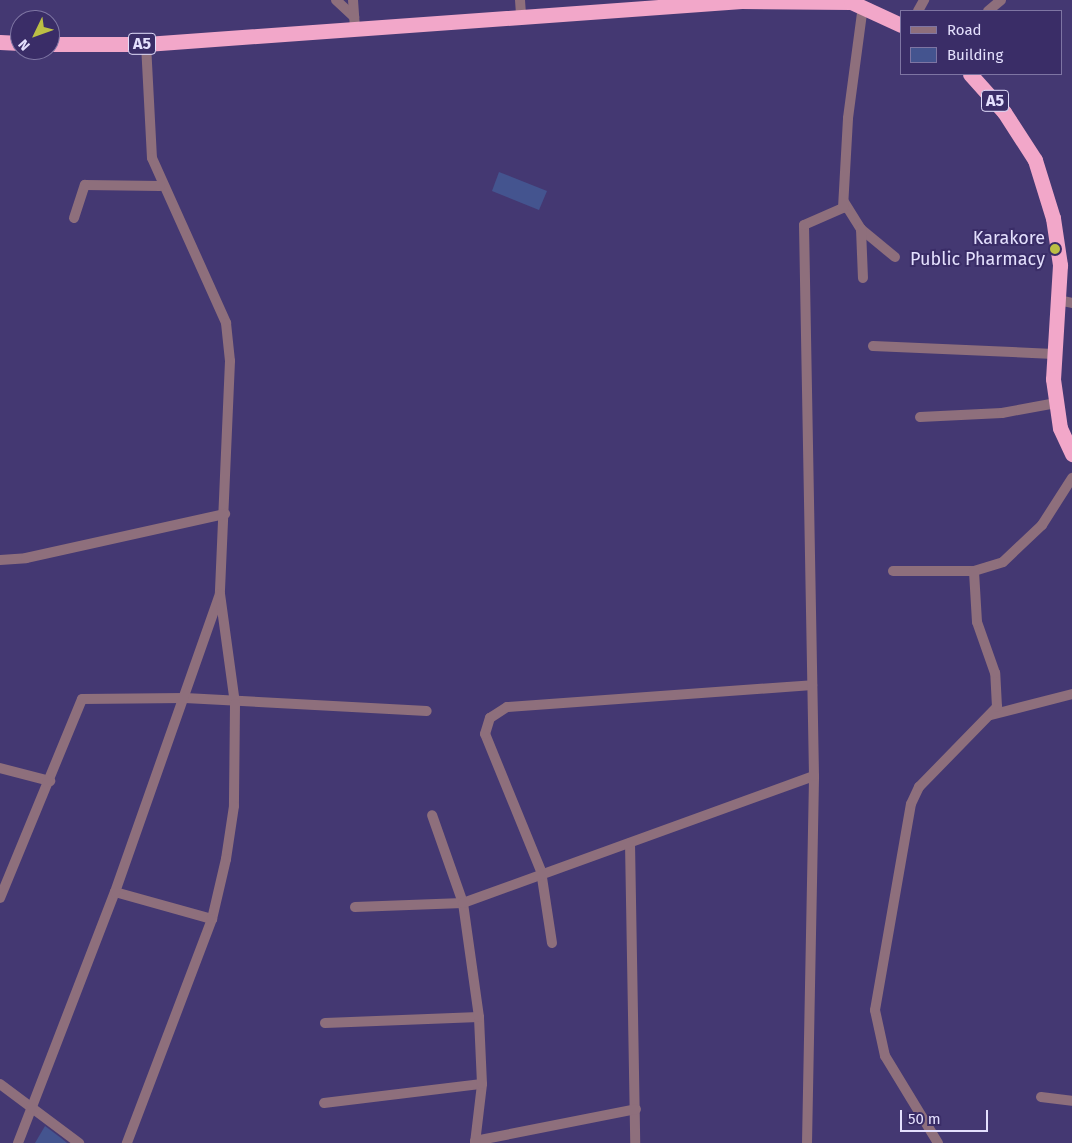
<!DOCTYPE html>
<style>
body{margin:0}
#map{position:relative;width:1072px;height:1143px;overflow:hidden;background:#443872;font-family:"Fira Sans",sans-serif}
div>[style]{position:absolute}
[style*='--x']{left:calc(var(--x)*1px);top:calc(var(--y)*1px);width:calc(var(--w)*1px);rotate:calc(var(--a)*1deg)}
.building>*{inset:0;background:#44548f}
.street>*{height:10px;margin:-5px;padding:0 5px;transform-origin:5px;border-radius:5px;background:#8e6f7c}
.highway>*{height:15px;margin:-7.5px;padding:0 7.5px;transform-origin:7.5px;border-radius:7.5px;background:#f2a7c9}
.dots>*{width:14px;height:14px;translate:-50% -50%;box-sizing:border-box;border:2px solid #3a2d67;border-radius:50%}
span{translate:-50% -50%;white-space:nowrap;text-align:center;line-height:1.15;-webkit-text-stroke:4px #3a2d67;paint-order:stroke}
.shield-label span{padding:1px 4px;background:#3a2d67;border:1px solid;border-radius:4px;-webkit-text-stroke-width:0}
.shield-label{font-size:16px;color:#e4e0fd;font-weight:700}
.poi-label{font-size:18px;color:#e4e0fd}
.right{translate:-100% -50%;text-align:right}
.legend{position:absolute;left:900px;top:10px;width:162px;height:65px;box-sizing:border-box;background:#3a2d67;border:1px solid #7e75a3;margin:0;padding:6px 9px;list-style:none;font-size:15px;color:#e4e0fd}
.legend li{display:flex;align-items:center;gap:10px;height:25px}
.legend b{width:25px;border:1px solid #7e75a3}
.north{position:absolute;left:10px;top:10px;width:50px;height:50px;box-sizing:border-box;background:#3a2d67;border:1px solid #7e75a3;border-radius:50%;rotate:228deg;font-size:14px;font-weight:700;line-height:20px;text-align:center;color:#e4e0fd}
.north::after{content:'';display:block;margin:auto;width:18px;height:22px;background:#bcbf44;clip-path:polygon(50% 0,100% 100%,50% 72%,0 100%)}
.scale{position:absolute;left:900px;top:1110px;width:88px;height:22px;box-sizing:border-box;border:2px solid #e4e0fd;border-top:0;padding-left:6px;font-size:15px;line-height:18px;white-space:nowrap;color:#e4e0fd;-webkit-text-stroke:4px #3a2d67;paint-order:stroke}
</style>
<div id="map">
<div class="building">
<i style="clip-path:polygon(499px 172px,547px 191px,539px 210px,492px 191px)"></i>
<i style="clip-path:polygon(45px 1126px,61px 1138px,67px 1143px,35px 1143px)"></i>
</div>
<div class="street">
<i style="--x:336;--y:0;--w:25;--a:43"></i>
<i style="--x:353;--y:0;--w:28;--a:86"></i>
<i style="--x:520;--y:0;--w:14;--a:86"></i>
<i style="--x:918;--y:11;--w:13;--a:-61"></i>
<i style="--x:988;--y:11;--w:17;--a:-40"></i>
<i style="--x:146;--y:44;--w:114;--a:87"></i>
<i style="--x:152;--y:158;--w:181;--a:65.8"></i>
<i style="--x:226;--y:323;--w:38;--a:84"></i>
<i style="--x:230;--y:361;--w:233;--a:92.5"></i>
<i style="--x:844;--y:202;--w:32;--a:58"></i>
<i style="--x:861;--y:229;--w:44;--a:39.5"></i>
<i style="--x:74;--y:218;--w:35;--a:-72"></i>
<i style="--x:85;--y:185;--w:75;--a:0.8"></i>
<i style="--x:861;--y:229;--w:49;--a:87.7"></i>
<i style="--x:1058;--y:300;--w:14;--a:12"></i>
<i style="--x:873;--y:346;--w:181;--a:2.5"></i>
<i style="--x:920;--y:417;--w:82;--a:-2.8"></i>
<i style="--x:1002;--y:413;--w:55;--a:-10.5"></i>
<i style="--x:0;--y:560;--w:26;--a:-4"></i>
<i style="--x:26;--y:558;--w:204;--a:-12.5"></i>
<i style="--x:893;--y:571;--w:81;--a:0"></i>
<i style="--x:974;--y:571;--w:30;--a:-17"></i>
<i style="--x:1003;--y:562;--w:54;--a:-43.5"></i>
<i style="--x:1042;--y:525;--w:56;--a:-57.4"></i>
<i style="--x:991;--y:715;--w:84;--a:-14.5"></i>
<i style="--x:0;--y:768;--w:52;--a:14.6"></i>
<i style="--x:630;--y:843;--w:300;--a:89"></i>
<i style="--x:115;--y:892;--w:101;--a:15.6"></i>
<i style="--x:0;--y:898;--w:215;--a:-67.6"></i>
<i style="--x:82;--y:699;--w:103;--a:-0.6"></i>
<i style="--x:185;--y:698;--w:242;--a:3.1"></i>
<i style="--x:355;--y:907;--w:108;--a:-2.1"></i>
<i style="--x:463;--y:903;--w:93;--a:-109.4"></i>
<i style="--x:552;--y:943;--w:73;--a:-98.7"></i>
<i style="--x:541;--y:871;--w:148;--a:-112.2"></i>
<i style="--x:485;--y:734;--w:17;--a:-73"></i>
<i style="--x:490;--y:718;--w:20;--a:-33"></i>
<i style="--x:507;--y:707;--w:306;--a:-4.1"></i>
<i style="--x:325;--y:1023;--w:154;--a:-2.2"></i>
<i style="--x:0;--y:1084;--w:99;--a:36.8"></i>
<i style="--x:1041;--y:1097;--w:31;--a:7"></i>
<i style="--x:324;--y:1103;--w:159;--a:-6.9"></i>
<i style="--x:475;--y:1141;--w:164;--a:-11.2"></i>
<i style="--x:18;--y:1143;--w:269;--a:-68.9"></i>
<i style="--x:115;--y:892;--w:316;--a:-70.6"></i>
<i style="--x:220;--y:594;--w:111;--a:82.2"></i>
<i style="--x:235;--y:704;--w:102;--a:90.6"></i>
<i style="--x:234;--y:806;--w:54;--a:98.6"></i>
<i style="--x:226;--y:859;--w:62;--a:103.1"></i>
<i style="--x:212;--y:919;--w:240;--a:110.8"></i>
<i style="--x:475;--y:1143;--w:59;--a:-83.2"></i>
<i style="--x:482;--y:1084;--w:67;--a:-92.6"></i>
<i style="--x:479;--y:1017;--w:115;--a:-98"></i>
<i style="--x:463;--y:903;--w:373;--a:-19.9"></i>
<i style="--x:807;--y:1143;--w:367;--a:-88.9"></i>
<i style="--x:814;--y:776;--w:551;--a:-91.04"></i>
<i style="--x:804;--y:225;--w:43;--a:-23.6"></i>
<i style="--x:843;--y:208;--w:90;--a:-86.8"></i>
<i style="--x:848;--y:118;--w:113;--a:-82.4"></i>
<i style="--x:938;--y:1143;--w:102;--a:-121.3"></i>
<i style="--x:885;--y:1056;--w:47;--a:-102.3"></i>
<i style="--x:875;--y:1010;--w:209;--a:-80.1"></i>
<i style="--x:911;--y:804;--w:19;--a:-65"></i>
<i style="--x:919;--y:787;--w:112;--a:-45.7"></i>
<i style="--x:997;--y:707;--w:34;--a:-93"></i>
<i style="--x:995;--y:673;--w:54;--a:-109.4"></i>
<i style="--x:977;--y:622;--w:51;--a:-93.4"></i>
</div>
<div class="highway">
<i style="--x:0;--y:42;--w:20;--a:3"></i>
<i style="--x:50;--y:44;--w:96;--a:0"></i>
<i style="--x:146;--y:44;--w:597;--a:-4.13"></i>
<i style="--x:741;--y:1;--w:110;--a:0.5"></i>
<i style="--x:851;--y:2;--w:55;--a:24.7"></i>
<i style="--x:970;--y:74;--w:51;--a:48.2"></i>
<i style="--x:1004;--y:112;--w:57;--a:57.1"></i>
<i style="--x:1035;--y:160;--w:61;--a:72.8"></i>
<i style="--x:1053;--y:218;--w:48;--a:81.5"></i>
<i style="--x:1060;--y:265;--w:114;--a:93.5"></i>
<i style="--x:1053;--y:379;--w:49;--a:81.9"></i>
<i style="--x:1060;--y:428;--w:29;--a:65"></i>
</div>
<div class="dots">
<i style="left:1055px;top:249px;background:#bcbf44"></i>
</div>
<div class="shield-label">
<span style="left:142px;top:44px">A5</span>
<span style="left:995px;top:101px">A5</span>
</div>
<div class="poi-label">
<span class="right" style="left:1045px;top:249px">Karakore<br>Public Pharmacy</span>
</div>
<ul class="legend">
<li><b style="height:6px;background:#8e6f7c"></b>Road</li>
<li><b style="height:14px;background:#44548f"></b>Building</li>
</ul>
<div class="north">N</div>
<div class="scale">50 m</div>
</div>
